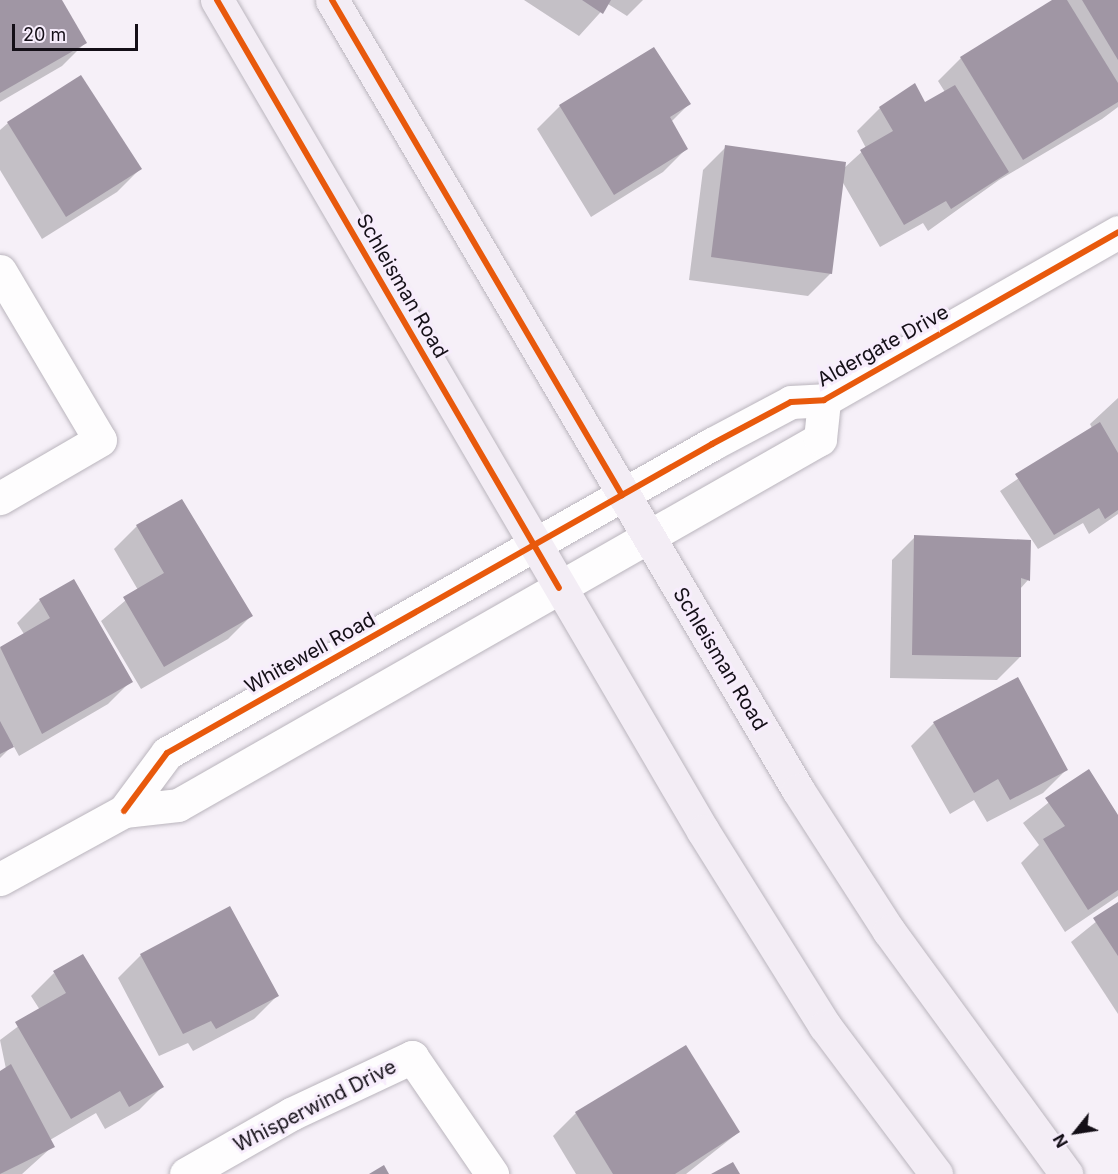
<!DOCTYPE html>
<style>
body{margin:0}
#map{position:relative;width:1118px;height:1174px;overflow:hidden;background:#f6f0f8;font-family:Inter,sans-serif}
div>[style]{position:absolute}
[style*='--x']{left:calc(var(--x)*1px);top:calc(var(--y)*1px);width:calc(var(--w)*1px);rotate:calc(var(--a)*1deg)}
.shadow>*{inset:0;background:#0003}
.building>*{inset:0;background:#a096a4}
.roads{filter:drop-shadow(0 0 2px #bab5bd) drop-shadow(0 0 2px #bab5bd)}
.minor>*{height:33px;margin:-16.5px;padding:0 16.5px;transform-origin:16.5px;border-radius:16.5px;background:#fefdfe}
.tertiary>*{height:33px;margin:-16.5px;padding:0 16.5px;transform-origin:16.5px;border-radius:16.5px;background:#fefdfe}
.primary>*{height:33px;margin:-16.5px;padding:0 16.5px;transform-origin:16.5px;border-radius:16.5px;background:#f3edf5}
.cycleway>*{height:6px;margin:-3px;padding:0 3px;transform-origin:3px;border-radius:3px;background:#e8590c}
span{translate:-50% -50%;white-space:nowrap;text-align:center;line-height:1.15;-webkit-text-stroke:6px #f7edfc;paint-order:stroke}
.street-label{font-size:20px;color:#140f17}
.north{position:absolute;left:1046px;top:1102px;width:60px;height:60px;-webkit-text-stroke:4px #f7edfc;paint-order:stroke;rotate:240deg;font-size:16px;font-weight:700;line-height:24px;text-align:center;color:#140f17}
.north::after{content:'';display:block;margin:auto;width:21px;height:27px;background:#140f17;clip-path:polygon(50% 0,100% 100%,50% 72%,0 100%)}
.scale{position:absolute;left:12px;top:24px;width:126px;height:27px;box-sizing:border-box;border:3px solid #140f17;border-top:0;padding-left:8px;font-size:18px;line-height:21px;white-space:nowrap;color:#140f17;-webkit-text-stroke:4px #f7edfc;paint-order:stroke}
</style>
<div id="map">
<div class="shadow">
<i style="clip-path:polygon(0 0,60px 0,85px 43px,62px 66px,0 102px)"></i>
<i style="clip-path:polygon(524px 0,643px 0,627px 16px,608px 4px,579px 36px)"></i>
<i style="clip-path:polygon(1055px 0,1118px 0,1118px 107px,1102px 119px,999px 180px,928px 231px,923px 223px,880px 247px,842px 181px,831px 273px,808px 296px,689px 280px,703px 170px,726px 147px,843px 169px,866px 148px,857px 131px,880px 108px,914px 85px,925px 104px,945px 92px,938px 81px,961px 58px)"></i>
<i style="clip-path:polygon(689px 104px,671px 122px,686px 149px,663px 172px,591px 217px,537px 129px,560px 106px)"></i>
<i style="clip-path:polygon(8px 123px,140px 169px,117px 192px,42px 239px,0 170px,0 130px)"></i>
<i style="clip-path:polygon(1118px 398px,1118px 514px,1089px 534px,1083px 523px,1038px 549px,1000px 491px,1092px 428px,1090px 424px)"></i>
<i style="clip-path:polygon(137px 526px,251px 616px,228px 639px,141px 689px,101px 621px,138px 590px,114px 549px)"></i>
<i style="clip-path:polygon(915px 537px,1028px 580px,1020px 589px,1020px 657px,997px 680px,890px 678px,892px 560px)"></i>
<i style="clip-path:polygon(40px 600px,131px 681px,108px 704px,19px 756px,13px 745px,0 758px,0 648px,24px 634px,17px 623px)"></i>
<i style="clip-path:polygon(934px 723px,1066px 770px,1043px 793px,987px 822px,974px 800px,950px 814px,911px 746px)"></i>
<i style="clip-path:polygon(1088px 771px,1118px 818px,1118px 896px,1065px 932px,1021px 863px,1039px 845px,1023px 823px)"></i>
<i style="clip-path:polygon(1118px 904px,1118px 1014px,1071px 942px)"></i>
<i style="clip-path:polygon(141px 955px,277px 996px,254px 1019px,193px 1051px,188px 1043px,159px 1056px,118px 978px)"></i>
<i style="clip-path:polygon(54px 973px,162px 1087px,139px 1110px,105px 1129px,96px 1113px,50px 1140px,53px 1146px,22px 1174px,0 1174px,0 1072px,6px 1069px,0 1040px,40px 1010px,31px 996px)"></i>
<i style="clip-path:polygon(576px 1113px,739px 1132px,686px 1174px,576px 1174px,553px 1136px)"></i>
</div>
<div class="building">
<i style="clip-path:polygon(0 0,62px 0,87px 43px,0 93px)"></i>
<i style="clip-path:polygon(582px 0,611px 0,603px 14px)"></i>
<i style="clip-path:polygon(1052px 0,1067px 0,1118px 83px,1118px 102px,1023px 160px,960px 57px)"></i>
<i style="clip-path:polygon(1082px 0,1118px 0,1118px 60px)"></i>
<i style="clip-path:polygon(654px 47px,691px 104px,670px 117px,688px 149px,614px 195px,559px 105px)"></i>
<i style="clip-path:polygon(81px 75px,142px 169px,66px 217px,7px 122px)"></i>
<i style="clip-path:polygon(915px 83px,925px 102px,955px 85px,1009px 172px,951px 209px,946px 201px,904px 225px,860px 150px,893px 131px,879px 107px)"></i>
<i style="clip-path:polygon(725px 145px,846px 162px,832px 274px,711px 257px)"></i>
<i style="clip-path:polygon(1100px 422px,1118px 453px,1118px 510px,1105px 519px,1099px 508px,1054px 535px,1015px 474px)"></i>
<i style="clip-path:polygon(182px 499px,253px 616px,164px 667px,123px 597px,164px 573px,136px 525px)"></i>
<i style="clip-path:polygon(914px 535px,1031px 540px,1030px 581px,1021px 578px,1021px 657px,912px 655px)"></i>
<i style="clip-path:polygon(74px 579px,133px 682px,42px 734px,0 647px,50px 618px,39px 599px)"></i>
<i style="clip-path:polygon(1018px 677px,1068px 770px,1010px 800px,998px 779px,974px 793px,933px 722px)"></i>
<i style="clip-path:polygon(0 721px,14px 747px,0 754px)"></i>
<i style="clip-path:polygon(1089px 769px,1118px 815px,1118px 890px,1088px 910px,1043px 839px,1065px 826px,1045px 798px)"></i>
<i style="clip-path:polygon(1118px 902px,1118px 956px,1093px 918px)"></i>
<i style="clip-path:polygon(230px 906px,279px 996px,216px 1029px,211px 1021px,183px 1034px,140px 954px)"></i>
<i style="clip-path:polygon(83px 954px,164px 1087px,129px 1107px,120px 1091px,71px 1119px,15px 1022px,66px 993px,53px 971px)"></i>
<i style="clip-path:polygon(686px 1045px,740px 1132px,675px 1174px,613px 1174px,575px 1112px)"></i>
<i style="clip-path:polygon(11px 1064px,55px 1147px,0 1174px,0 1071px)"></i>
<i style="clip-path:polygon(733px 1162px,740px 1174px,711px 1174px)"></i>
<i style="clip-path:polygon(384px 1165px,389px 1174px,369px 1174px)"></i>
</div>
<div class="roads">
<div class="minor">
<i style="--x:0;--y:271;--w:196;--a:59.4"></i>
<i style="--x:100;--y:440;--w:116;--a:149.9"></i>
<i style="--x:186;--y:1174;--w:121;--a:-29.7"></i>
<i style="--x:291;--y:1114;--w:134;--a:-25.2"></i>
<i style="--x:412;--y:1057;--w:142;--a:55.6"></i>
</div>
<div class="tertiary">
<i style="--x:124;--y:811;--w:72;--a:-53.4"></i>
<i style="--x:167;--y:753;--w:627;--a:-29.55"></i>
<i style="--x:712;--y:444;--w:89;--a:-28"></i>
<i style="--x:791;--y:402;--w:33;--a:-3"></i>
<i style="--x:824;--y:400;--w:339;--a:-29.7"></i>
<i style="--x:0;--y:879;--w:141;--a:-28.7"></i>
<i style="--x:124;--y:811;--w:54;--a:-6.3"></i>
<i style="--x:178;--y:805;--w:739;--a:-29.69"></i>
<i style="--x:820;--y:439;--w:39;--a:-84"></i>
</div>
<div class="primary">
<i style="--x:217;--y:0;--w:963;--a:59.68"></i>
<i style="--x:703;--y:831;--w:230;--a:58"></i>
<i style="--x:825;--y:1026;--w:185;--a:53.1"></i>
<i style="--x:332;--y:0;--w:917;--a:59.46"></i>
<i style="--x:798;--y:790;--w:168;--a:57.2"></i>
<i style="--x:889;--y:931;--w:301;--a:53.9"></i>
</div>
</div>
<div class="cycleway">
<i style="--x:217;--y:0;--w:680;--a:59.82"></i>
<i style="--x:332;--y:0;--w:574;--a:59.64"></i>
<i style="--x:124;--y:811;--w:72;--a:-53.4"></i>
<i style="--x:167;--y:753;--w:627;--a:-29.55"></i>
<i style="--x:712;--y:444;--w:89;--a:-28"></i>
<i style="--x:791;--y:402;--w:33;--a:-3"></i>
<i style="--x:824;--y:400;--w:339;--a:-29.7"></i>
</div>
<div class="street-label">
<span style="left:402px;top:286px;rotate:60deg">Schleisman Road</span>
<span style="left:883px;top:346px;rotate:-29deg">Aldergate Drive</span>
<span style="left:310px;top:653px;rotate:-29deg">Whitewell Road</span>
<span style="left:720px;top:659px;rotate:59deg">Schleisman Road</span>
<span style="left:315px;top:1106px;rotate:-27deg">Whisperwind Drive</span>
</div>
<div class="north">N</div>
<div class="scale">20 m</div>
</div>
